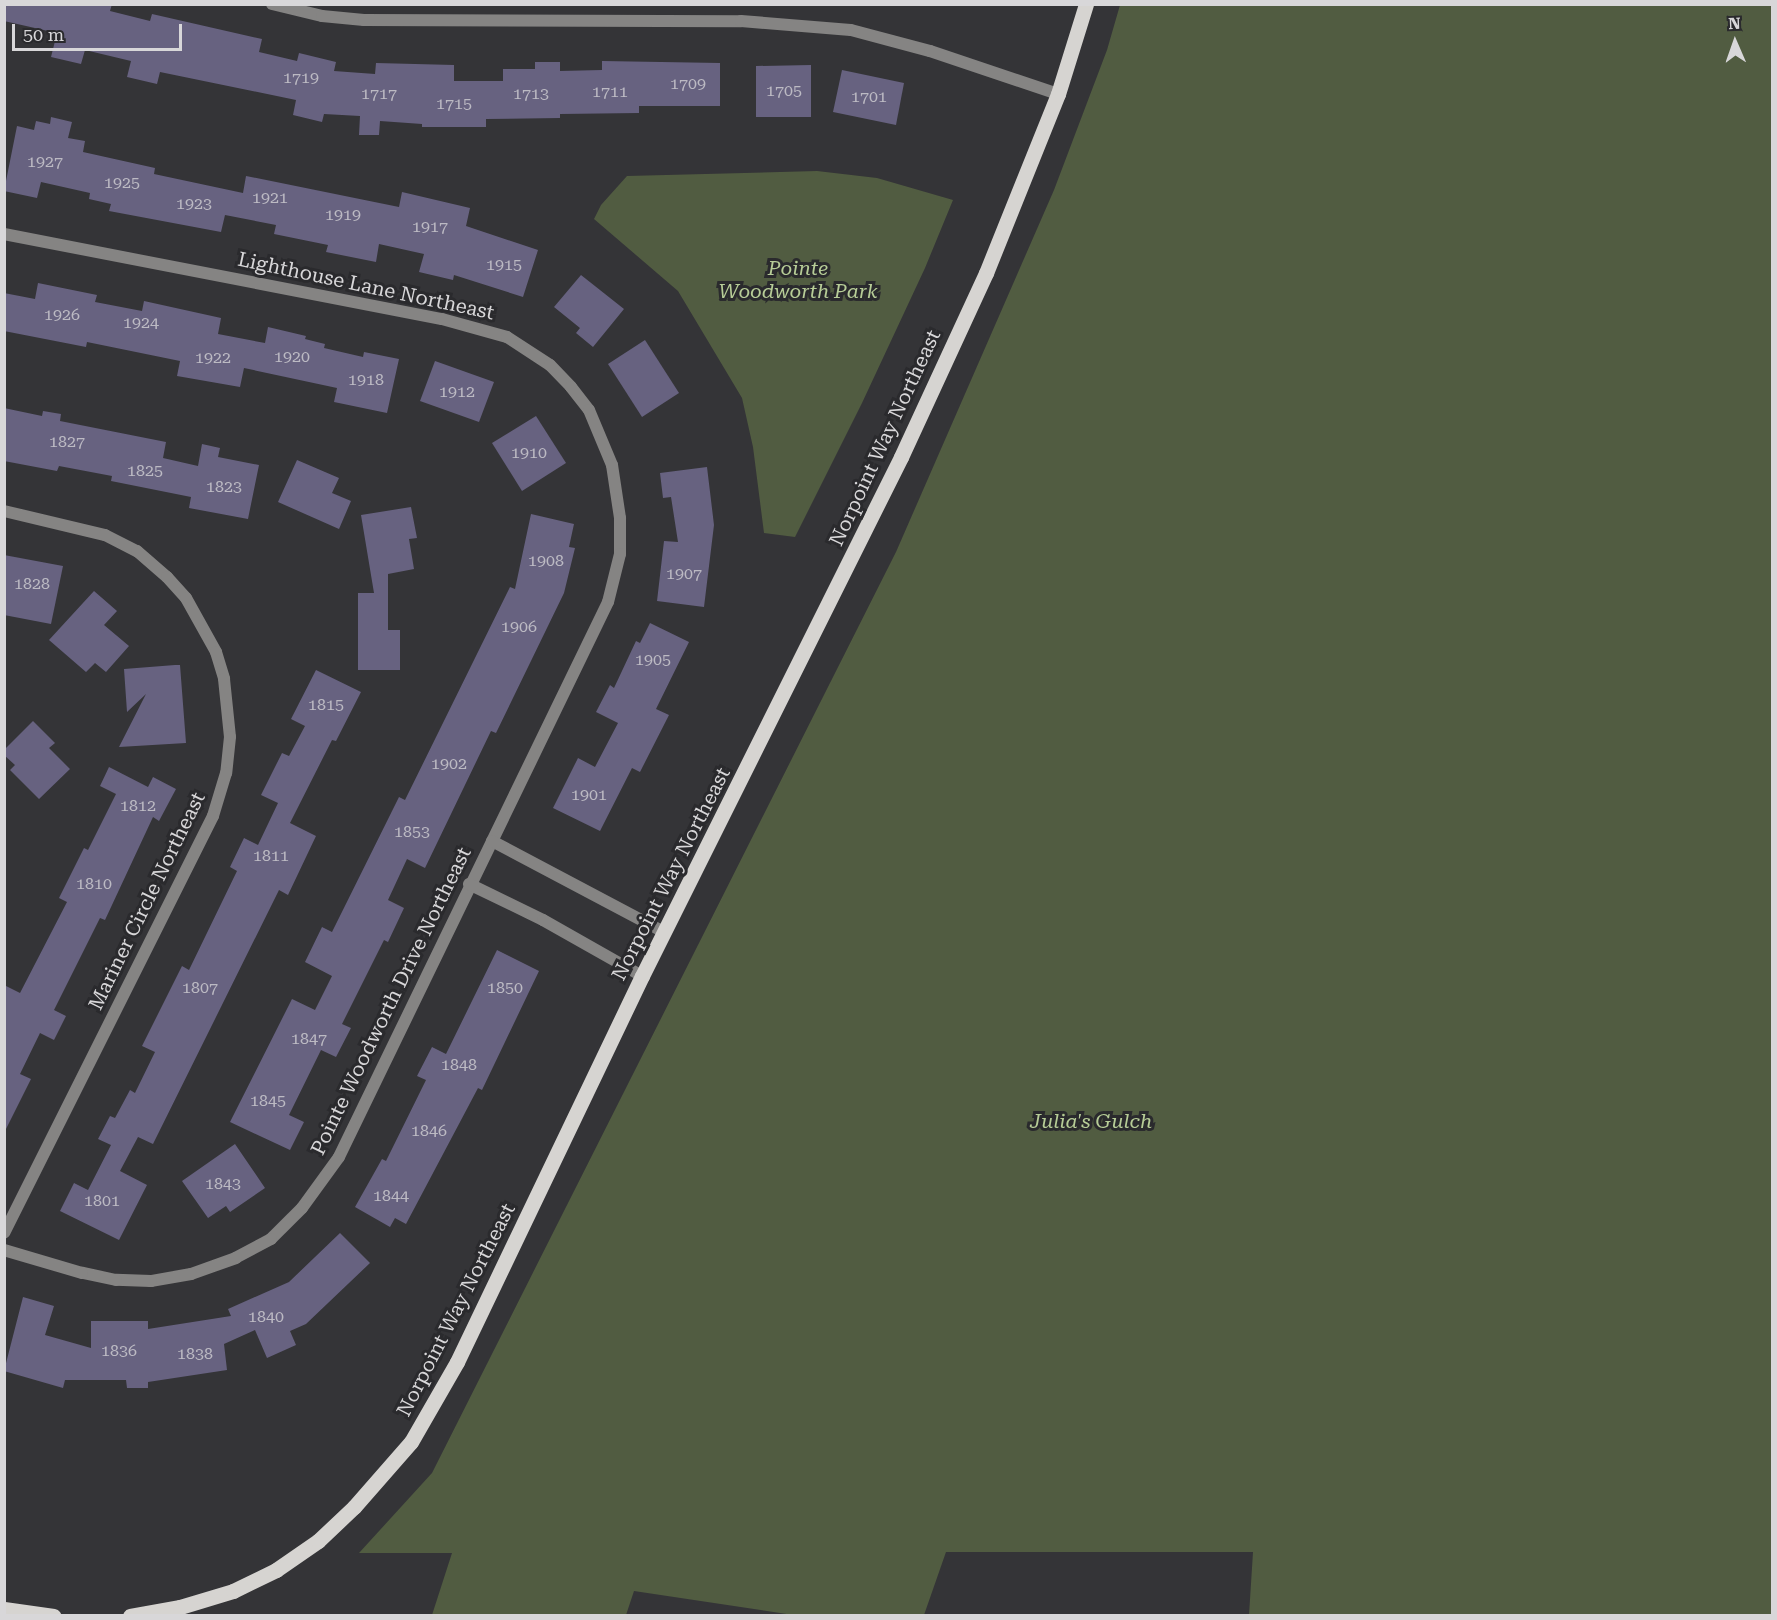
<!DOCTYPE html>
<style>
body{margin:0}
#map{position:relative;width:1777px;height:1620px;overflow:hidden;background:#343437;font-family:"Roboto Serif",serif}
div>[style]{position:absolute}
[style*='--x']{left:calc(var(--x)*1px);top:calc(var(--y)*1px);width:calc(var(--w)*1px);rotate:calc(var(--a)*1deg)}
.green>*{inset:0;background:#515c41}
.building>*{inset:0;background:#676280}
.minor>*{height:12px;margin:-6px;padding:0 6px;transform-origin:6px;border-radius:6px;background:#858483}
.primary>*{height:15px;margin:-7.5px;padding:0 7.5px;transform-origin:7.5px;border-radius:7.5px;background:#d6d4d1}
span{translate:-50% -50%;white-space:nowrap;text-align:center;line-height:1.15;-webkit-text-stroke:6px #2a2a2d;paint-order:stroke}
.number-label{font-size:16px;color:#bcbac3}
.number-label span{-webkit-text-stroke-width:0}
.park-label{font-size:20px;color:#b7cd97;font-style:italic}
.street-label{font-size:20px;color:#d8d7d9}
.frame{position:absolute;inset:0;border:6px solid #d8d7d9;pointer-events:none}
.north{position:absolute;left:1705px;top:12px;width:60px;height:60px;-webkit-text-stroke:4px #2a2a2d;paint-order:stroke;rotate:358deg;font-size:16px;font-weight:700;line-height:24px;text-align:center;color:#d8d7d9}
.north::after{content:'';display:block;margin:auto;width:21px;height:27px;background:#d8d7d9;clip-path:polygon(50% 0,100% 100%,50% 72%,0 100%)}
.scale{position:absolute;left:12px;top:24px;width:170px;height:27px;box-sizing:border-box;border:3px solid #d8d7d9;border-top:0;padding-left:8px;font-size:18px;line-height:21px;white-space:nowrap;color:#d8d7d9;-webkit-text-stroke:4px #2a2a2d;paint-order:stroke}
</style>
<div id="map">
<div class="green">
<i style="clip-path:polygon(1120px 5px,1772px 5px,1772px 1615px,1249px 1615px,1253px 1552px,946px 1552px,924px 1615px,793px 1615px,634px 1591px,626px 1615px,432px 1615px,452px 1553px,359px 1553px,432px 1473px,896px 552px,1054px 190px,1107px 50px)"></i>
<i style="clip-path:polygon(817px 171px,877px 178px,953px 200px,925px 268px,862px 403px,795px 537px,764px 533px,753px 447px,742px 398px,678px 291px,594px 219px,601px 205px,627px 176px)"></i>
</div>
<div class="building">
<i style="clip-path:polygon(4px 4px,112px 4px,110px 11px,150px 21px,152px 14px,262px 39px,259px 52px,297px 61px,299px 53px,336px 62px,334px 71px,375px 74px,376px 63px,454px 65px,454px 81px,503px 81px,503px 69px,535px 69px,535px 62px,560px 62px,560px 71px,602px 70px,602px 61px,720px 63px,720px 106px,639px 106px,639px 113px,560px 114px,560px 118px,486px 119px,486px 127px,422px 127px,422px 124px,380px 121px,379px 135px,359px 135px,360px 116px,324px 114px,322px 122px,293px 115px,296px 100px,160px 72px,157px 84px,127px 77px,131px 61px,85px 50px,81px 64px,51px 57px,57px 33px,4px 21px)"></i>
<i style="clip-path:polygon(811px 65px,811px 117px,756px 117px,756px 66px)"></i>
<i style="clip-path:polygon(842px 70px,904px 83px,896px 125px,833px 112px)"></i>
<i style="clip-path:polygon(51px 117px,72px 122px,68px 138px,85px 141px,83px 152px,155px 168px,154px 174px,243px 193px,246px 176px,399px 207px,402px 192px,470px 208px,466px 226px,538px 250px,523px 297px,454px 275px,453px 280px,419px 272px,424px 254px,379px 244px,376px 262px,326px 252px,328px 245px,274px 234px,276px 225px,225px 215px,221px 232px,109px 211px,111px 204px,89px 199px,90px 193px,41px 182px,37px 198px,4px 191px,17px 126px,34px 130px,36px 121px,50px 124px)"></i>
<i style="clip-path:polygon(581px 275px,624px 309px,593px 347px,576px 333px,580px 328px,554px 307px)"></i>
<i style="clip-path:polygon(38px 283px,97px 295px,95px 302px,142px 311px,144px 301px,221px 318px,218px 334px,265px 343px,268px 327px,306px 336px,305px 339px,325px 344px,324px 348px,363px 357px,364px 352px,399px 359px,387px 413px,334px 402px,337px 388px,244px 368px,240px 387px,177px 376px,180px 361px,87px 342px,86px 347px,4px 331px,4px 293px,35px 299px)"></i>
<i style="clip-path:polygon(645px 340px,679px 393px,642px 417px,608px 364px)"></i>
<i style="clip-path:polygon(435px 361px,494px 382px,479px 422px,420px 401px)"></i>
<i style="clip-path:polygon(4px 408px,42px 416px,43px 411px,61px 414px,60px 421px,166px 442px,163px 458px,198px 466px,202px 444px,220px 448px,218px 457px,259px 465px,248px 519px,189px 508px,191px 497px,111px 481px,112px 476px,59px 466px,57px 471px,4px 461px)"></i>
<i style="clip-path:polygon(536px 416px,566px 463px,522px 491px,492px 443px)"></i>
<i style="clip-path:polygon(297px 460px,339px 478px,332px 493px,351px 501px,339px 529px,278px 502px)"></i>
<i style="clip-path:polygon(707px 467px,714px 525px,704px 607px,657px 601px,664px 541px,678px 542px,671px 497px,663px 498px,660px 473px)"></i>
<i style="clip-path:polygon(411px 507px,417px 538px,409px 539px,414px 569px,388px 574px,388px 630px,400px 630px,400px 670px,358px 670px,358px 593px,374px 593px,361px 515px)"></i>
<i style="clip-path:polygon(531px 514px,574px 524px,569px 547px,575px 548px,564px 593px,496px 733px,491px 731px,425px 868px,407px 859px,388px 900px,404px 908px,388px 942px,384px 940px,342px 1024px,351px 1028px,336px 1057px,321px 1050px,289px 1115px,304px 1122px,290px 1150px,230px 1122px,292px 999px,315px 1010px,332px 976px,305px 962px,322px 927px,332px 932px,399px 797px,405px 800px,510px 587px,515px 589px)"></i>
<i style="clip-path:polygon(4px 555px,63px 566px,51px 624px,4px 615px)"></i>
<i style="clip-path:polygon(94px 591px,117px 611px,104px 625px,129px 646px,106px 672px,95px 663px,86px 672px,49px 640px)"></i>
<i style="clip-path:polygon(650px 623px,689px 642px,656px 709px,669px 715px,640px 772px,632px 768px,600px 831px,553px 808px,578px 758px,595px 767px,618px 723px,596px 712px,610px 685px,614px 688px,636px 641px,640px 643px)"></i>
<i style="clip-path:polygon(175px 665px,180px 665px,186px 743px,119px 747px,146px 694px,127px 712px,124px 669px)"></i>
<i style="clip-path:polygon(316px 670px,361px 692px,336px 741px,332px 740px,290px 823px,316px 836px,288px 895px,279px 890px,153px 1144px,138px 1137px,120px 1171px,147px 1185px,119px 1240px,60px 1211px,74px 1183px,88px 1190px,111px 1145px,98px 1139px,110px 1116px,115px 1118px,130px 1090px,135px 1093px,155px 1052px,142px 1046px,182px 966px,189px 970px,237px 871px,230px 867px,244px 838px,258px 845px,278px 803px,261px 795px,282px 753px,289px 756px,305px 726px,291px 719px)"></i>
<i style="clip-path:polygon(33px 721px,55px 743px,49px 748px,70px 769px,39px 799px,10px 770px,15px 765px,4px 755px,4px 750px)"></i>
<i style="clip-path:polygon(109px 767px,148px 787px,153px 777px,176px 789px,159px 821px,153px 817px,105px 920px,100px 918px,54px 1010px,66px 1016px,54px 1040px,40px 1033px,20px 1074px,31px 1079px,4px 1133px,4px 985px,20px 993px,67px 902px,59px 898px,84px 848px,88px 850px,116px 794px,100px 786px)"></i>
<i style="clip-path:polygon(497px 950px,539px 971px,482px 1090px,478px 1088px,406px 1224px,395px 1218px,390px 1227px,355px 1207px,382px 1159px,386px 1161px,426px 1080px,417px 1076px,432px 1047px,446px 1054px)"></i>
<i style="clip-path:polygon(235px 1144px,265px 1188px,230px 1212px,226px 1206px,208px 1218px,182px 1181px)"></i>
<i style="clip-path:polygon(340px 1233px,370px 1263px,306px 1324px,290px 1331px,296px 1345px,267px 1358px,255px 1330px,224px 1344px,227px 1370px,148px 1382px,148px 1388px,127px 1388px,126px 1380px,65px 1380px,63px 1388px,4px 1371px,23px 1297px,54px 1306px,45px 1335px,91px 1348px,91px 1321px,148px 1321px,148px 1329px,231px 1316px,228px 1309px,289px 1282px)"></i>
</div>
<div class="minor">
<i style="--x:272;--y:4;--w:51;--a:13.5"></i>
<i style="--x:322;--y:16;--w:42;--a:5.4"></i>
<i style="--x:364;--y:20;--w:377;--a:0.2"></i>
<i style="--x:741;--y:21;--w:110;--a:4.7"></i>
<i style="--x:851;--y:30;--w:82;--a:14.9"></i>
<i style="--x:930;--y:51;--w:135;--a:18.6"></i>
<i style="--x:4;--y:234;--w:446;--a:11"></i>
<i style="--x:442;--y:319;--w:67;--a:15.5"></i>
<i style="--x:507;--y:337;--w:51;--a:33.1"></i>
<i style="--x:550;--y:365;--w:30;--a:46"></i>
<i style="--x:571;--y:387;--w:29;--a:52"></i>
<i style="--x:589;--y:410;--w:60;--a:67.3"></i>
<i style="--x:612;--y:465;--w:54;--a:81.4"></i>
<i style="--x:620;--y:518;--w:36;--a:90"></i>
<i style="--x:620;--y:554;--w:49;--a:104"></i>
<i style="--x:608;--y:602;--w:617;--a:115.86"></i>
<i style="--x:339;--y:1157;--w:63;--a:126"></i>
<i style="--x:302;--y:1208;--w:44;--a:135"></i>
<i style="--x:271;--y:1239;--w:40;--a:152"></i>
<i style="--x:236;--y:1258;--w:48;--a:160.4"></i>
<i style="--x:191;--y:1274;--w:41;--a:170.1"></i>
<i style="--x:151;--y:1281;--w:35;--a:-178"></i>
<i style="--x:116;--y:1280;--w:35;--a:-168"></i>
<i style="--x:82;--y:1273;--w:81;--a:-163.6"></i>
<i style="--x:4;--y:511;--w:104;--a:13.4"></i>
<i style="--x:105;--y:535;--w:36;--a:27"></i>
<i style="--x:137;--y:551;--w:40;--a:41"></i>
<i style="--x:167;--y:577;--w:28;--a:48"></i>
<i style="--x:186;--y:598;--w:62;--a:60.9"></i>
<i style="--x:216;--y:652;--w:28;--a:73"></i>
<i style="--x:224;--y:679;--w:58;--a:84.1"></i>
<i style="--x:230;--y:737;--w:36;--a:96"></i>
<i style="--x:226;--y:773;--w:45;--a:106.8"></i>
<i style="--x:213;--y:816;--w:466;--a:116.6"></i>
<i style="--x:492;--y:841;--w:195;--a:27.9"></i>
<i style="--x:469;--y:884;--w:82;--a:25.9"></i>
<i style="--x:543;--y:920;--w:114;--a:29.5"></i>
</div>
<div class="primary">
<i style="--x:4;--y:1609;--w:50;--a:8"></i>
<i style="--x:130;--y:1616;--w:51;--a:-10.2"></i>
<i style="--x:180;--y:1607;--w:55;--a:-16.8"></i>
<i style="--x:233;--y:1591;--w:48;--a:-26"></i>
<i style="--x:276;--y:1570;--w:51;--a:-34.6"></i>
<i style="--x:318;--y:1541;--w:50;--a:-43.4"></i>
<i style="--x:354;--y:1507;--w:86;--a:-48.8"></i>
<i style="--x:411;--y:1442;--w:92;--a:-60.1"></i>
<i style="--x:457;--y:1362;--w:428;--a:-64.4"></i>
<i style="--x:642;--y:976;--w:580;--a:-63.48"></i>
<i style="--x:901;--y:457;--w:203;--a:-65.2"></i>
<i style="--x:986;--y:273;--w:193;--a:-68.1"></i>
<i style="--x:1058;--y:94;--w:94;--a:-72.7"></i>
</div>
<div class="number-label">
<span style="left:301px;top:78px">1719</span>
<span style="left:688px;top:84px">1709</span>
<span style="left:784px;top:91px">1705</span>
<span style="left:610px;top:92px">1711</span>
<span style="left:379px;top:94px">1717</span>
<span style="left:531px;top:94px">1713</span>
<span style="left:869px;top:97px">1701</span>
<span style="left:454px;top:104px">1715</span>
<span style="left:45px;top:162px">1927</span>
<span style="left:122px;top:183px">1925</span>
<span style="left:270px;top:198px">1921</span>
<span style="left:194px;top:204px">1923</span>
<span style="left:343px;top:215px">1919</span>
<span style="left:430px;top:227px">1917</span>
<span style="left:504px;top:265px">1915</span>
<span style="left:62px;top:315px">1926</span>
<span style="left:141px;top:323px">1924</span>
<span style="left:292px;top:357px">1920</span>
<span style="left:213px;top:358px">1922</span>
<span style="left:366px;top:380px">1918</span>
<span style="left:457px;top:392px">1912</span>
<span style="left:67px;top:442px">1827</span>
<span style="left:529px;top:453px">1910</span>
<span style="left:145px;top:471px">1825</span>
<span style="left:224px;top:487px">1823</span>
<span style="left:546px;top:561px">1908</span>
<span style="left:684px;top:574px">1907</span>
<span style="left:32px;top:584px">1828</span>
<span style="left:519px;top:627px">1906</span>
<span style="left:653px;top:660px">1905</span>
<span style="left:326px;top:705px">1815</span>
<span style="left:449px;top:764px">1902</span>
<span style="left:589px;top:795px">1901</span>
<span style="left:138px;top:806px">1812</span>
<span style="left:412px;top:832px">1853</span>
<span style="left:271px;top:856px">1811</span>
<span style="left:94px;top:884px">1810</span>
<span style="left:200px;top:988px">1807</span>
<span style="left:505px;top:988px">1850</span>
<span style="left:309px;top:1039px">1847</span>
<span style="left:459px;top:1065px">1848</span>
<span style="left:268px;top:1101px">1845</span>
<span style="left:429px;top:1131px">1846</span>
<span style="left:223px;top:1184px">1843</span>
<span style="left:391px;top:1196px">1844</span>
<span style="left:102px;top:1201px">1801</span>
<span style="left:266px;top:1317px">1840</span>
<span style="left:119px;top:1351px">1836</span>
<span style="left:195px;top:1354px">1838</span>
</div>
<div class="park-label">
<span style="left:798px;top:280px">Pointe<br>Woodworth Park</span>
<span style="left:1091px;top:1121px">Julia's Gulch</span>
</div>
<div class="street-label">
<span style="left:366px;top:286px;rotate:12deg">Lighthouse Lane Northeast</span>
<span style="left:885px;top:438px;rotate:-65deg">Norpoint Way Northeast</span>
<span style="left:671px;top:874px;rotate:-63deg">Norpoint Way Northeast</span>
<span style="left:147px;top:901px;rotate:-64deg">Mariner Circle Northeast</span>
<span style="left:391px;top:1001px;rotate:-64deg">Pointe Woodworth Drive Northeast</span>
<span style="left:456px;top:1310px;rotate:-63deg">Norpoint Way Northeast</span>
</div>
<div class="frame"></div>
<div class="north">N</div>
<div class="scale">50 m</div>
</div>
